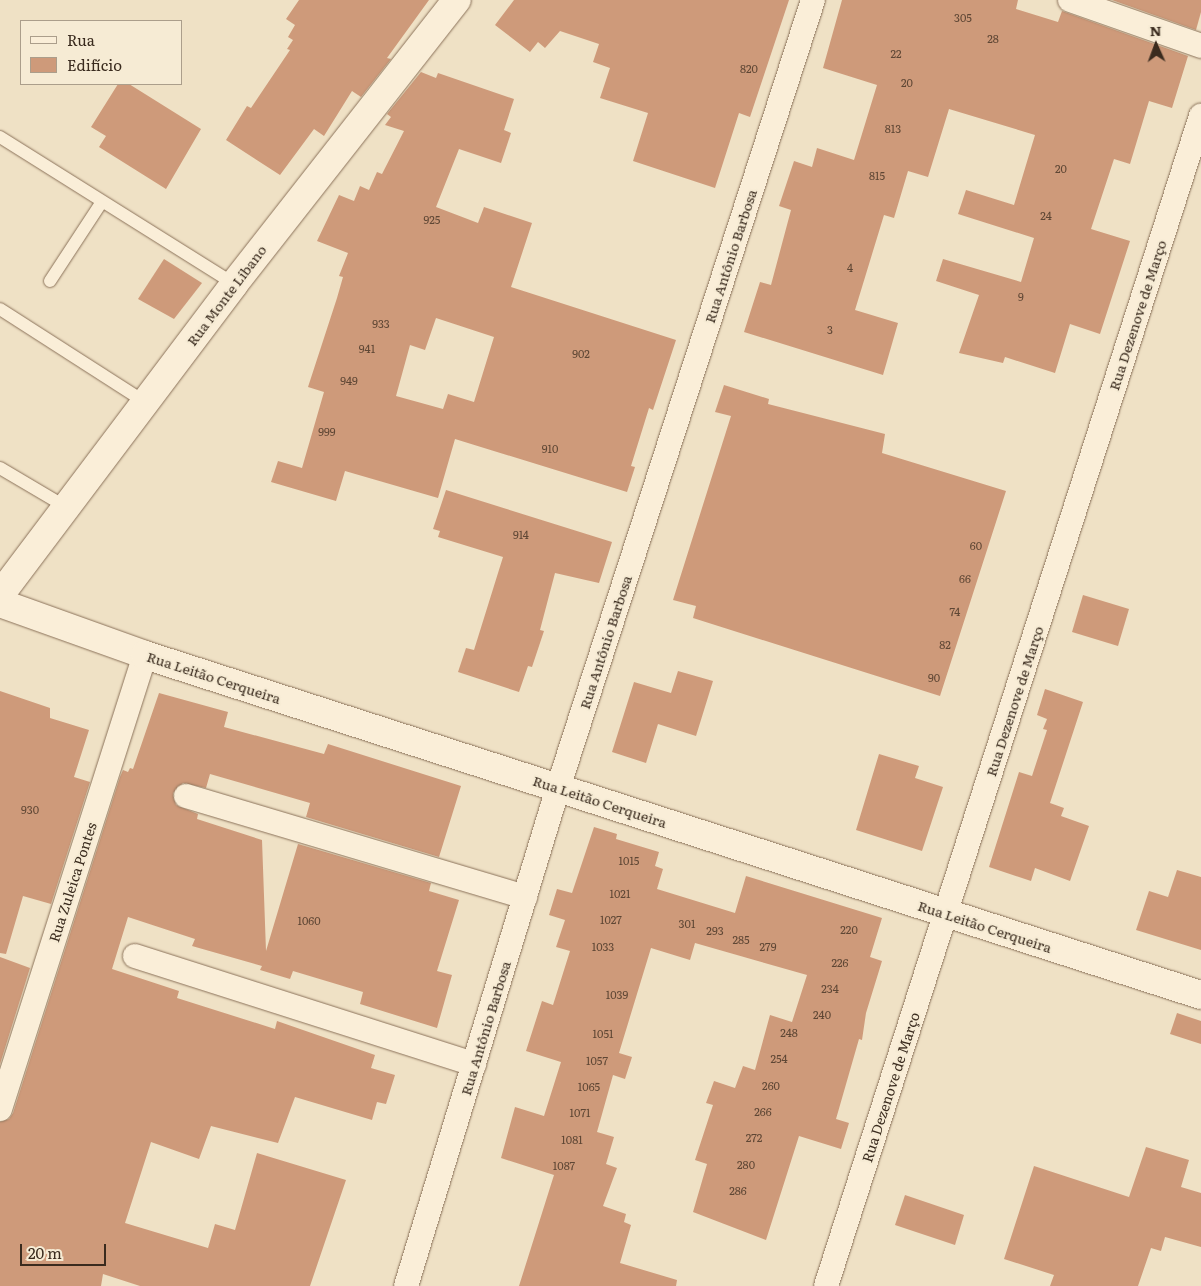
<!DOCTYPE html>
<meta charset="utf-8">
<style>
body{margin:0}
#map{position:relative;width:1201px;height:1286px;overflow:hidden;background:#efe1c5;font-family:Literata,serif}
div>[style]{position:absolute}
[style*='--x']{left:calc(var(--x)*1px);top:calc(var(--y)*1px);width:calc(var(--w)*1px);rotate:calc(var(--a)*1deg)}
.building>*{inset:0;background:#ce9a7a}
.roads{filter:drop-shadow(0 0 1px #8b725a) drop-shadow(0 0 1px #8b725a)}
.service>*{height:12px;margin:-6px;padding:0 6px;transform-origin:6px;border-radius:6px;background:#faeed8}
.minor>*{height:24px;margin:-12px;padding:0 12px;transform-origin:12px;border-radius:12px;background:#faeed8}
.tertiary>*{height:28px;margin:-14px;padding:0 14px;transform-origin:14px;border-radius:14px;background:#faeed8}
span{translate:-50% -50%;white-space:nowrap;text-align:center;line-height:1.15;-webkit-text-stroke:4px #f6ebd4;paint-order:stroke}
.number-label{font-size:11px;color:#5f4735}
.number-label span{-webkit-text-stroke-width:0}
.street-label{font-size:14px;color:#3a2b1e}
.legend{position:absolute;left:20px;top:20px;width:162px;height:65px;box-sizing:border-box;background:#f6ebd4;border:1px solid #ab9e8b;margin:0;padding:6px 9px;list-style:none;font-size:15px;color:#3a2b1e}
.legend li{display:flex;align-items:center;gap:10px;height:25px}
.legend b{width:25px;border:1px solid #ab9e8b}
.north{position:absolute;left:1131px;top:20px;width:50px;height:50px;-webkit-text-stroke:4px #f6ebd4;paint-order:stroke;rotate:358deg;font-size:14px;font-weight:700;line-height:20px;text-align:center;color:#3a2b1e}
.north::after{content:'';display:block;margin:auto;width:18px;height:22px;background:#3a2b1e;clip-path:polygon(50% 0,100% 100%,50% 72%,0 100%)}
.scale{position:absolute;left:20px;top:1244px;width:86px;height:22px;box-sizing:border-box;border:2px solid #3a2b1e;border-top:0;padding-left:6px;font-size:15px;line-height:18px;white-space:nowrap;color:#3a2b1e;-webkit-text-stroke:4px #f6ebd4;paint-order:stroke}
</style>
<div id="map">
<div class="building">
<i style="clip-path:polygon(299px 0,429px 0,387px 58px,391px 59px,361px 97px,352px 91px,324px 136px,314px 129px,280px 175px,226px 140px,247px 106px,251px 108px,290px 50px,287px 49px,293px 40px,288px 37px,295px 25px,286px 19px)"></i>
<i style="clip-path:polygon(514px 0,789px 0,750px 117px,739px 113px,715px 188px,633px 161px,648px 113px,600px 98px,610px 68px,593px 62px,599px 44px,560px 31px,545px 48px,538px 42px,530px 52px,495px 25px)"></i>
<i style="clip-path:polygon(842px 0,1018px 0,1016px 9px,1058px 22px,1062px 11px,1188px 56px,1172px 108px,1149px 101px,1130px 164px,1114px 159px,1091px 229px,1130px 241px,1100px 334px,1070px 324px,1055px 373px,1005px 357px,1003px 363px,959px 353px,979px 295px,936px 281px,943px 259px,1021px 282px,1034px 238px,958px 214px,966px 190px,1014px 205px,1035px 135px,949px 109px,928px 177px,908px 171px,894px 218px,884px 215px,855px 310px,898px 323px,883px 375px,744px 332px,760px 282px,771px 285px,791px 210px,779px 206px,794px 161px,812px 167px,817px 148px,854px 160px,877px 85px,823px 68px)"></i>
<i style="clip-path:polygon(1112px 0,1201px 0,1201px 12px,1196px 30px)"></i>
<i style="clip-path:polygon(evenodd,421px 72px,436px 78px,438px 73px,514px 99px,504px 130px,511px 133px,501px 163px,459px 149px,436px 207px,478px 223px,484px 207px,532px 223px,511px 287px,676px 340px,653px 410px,649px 408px,631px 466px,635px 467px,627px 492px,455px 439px,438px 498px,345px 471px,336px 501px,271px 482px,278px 461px,302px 468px,324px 392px,308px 387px,337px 298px,343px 277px,339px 276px,348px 253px,317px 241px,339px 195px,354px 201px,360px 186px,369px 190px,377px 172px,382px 174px,404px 131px,385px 125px,391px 117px,387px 114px,421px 72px,436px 318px,494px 337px,474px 402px,448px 394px,443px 409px,396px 396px,410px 345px,425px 350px,436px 318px)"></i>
<i style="clip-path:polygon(118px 84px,129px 84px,201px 129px,166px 189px,99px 147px,106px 136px,91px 127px)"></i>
<i style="clip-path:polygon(164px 259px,202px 283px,174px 319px,138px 299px)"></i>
<i style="clip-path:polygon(724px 385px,769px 399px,768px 404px,885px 434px,882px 453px,1006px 491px,940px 696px,693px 618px,696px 606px,673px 600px,731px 416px,715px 412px)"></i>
<i style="clip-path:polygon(446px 490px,612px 542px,599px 583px,555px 573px,540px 630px,544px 631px,532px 667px,528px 666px,519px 692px,458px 672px,466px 648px,474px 650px,503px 557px,438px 537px,440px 531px,433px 529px)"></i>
<i style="clip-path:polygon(1083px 595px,1129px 609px,1118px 646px,1072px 632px)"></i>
<i style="clip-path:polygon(678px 671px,713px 681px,696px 736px,658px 724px,646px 763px,612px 752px,634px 682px,671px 693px)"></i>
<i style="clip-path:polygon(1045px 689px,1083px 702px,1050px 803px,1064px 808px,1061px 816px,1089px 826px,1070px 881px,1035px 868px,1031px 881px,989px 867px,1019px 772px,1032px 776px,1047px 730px,1043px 729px,1047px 719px,1037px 715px)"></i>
<i style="clip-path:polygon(0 691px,50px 708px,50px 718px,89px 730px,74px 777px,90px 782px,51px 904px,23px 896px,6px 954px,0 953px)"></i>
<i style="clip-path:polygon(159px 693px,228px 712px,224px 727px,324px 754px,328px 744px,461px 786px,439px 857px,306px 817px,310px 803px,210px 774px,206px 788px,183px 783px,173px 793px,176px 805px,198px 814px,197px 819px,262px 840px,266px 951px,298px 844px,431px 883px,429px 891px,459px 900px,437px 971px,452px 975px,437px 1028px,360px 1004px,363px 992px,293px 971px,290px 979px,260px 970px,262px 966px,192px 946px,195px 939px,128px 917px,112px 969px,179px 991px,177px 998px,275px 1029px,277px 1021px,375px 1055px,371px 1068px,395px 1075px,386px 1104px,377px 1102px,372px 1120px,295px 1097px,278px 1143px,211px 1126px,199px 1159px,151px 1142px,125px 1223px,208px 1248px,215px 1224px,235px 1230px,257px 1153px,346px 1180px,310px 1286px,140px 1286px,103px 1274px,101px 1286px,0 1286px,0 1122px,9px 1119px,13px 1113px,120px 777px,123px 770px,128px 772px,130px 768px,133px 769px)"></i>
<i style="clip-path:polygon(879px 754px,919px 766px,915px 778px,943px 787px,922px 851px,856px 830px)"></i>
<i style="clip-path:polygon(594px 827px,617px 834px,616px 839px,659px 852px,655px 866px,663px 869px,657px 889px,735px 913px,746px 876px,882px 918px,870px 957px,882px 961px,866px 1013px,862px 1040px,859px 1039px,836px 1119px,849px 1123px,841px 1149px,799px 1136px,766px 1240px,693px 1212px,707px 1164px,695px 1160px,713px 1105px,706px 1103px,714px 1081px,735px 1088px,743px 1066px,755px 1070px,770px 1015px,792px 1022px,807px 975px,695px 943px,690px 960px,651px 948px,619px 1053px,632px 1057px,625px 1079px,613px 1075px,597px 1132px,614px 1137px,606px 1164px,617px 1168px,603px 1206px,626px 1214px,624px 1222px,631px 1225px,620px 1263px,677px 1280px,676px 1286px,519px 1286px,554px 1175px,501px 1158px,515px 1107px,544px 1116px,561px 1062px,526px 1051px,542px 1001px,553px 1005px,570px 951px,556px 947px,565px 920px,549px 915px,557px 889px,572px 893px)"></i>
<i style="clip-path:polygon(1177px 870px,1201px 877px,1201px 950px,1136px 930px,1149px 891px,1168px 897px)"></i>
<i style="clip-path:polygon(0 957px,30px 968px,0 1064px)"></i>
<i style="clip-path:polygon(1177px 1013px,1201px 1021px,1201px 1044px,1170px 1034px)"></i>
<i style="clip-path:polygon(1146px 1147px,1189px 1160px,1181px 1187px,1201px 1193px,1201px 1247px,1165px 1237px,1161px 1251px,1151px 1248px,1138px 1286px,1050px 1286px,1054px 1275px,1004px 1259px,1034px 1166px,1129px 1197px)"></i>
<i style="clip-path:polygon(905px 1195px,964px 1215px,955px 1245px,895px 1225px)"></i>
</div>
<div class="roads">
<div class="service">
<i style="--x:0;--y:137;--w:276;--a:32.1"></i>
<i style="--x:50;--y:281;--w:93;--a:-56.8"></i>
<i style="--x:0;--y:309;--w:172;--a:32.7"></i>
<i style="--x:0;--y:468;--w:77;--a:30.6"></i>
</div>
<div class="minor">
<i style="--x:1070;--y:0;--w:139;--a:19.3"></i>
<i style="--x:186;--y:796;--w:354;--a:16.6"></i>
<i style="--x:135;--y:956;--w:356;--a:17.7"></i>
<i style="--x:0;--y:1109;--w:477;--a:-72.3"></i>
<i style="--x:406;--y:1286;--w:521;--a:-73.03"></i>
<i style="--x:558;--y:788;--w:828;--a:-72.07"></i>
<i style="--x:826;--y:1286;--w:1229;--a:-72.23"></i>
</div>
<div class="tertiary">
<i style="--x:0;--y:595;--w:389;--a:-53"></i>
<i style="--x:234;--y:284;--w:361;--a:-51.9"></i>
<i style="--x:0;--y:603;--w:154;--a:19.7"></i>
<i style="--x:145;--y:655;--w:1109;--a:17.85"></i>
</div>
</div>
<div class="number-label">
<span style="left:963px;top:17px">305</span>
<span style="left:993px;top:38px">28</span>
<span style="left:896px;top:53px">22</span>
<span style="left:749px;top:68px">820</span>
<span style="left:907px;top:82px">20</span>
<span style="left:893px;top:128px">813</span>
<span style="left:1061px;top:168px">20</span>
<span style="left:877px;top:175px">815</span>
<span style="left:1046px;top:215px">24</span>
<span style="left:432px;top:219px">925</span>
<span style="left:850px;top:267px">4</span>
<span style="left:1021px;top:296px">9</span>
<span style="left:381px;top:323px">933</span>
<span style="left:830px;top:329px">3</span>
<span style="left:367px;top:348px">941</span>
<span style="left:581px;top:353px">902</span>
<span style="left:349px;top:380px">949</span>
<span style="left:327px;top:431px">999</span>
<span style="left:550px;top:448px">910</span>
<span style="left:521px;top:534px">914</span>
<span style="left:976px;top:545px">60</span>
<span style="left:965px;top:578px">66</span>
<span style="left:955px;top:611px">74</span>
<span style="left:945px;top:644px">82</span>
<span style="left:934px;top:677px">90</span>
<span style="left:30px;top:809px">930</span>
<span style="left:629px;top:860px">1015</span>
<span style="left:620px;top:893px">1021</span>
<span style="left:611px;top:919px">1027</span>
<span style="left:309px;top:920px">1060</span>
<span style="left:687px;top:923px">301</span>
<span style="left:849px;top:929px">220</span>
<span style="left:715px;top:930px">293</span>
<span style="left:741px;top:939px">285</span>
<span style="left:603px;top:946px">1033</span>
<span style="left:768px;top:946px">279</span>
<span style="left:840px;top:962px">226</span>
<span style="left:830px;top:988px">234</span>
<span style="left:617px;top:994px">1039</span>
<span style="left:822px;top:1014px">240</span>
<span style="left:789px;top:1032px">248</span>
<span style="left:603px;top:1033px">1051</span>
<span style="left:779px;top:1058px">254</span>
<span style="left:597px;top:1060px">1057</span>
<span style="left:771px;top:1085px">260</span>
<span style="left:589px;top:1086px">1065</span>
<span style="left:763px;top:1111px">266</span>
<span style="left:580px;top:1112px">1071</span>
<span style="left:754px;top:1137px">272</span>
<span style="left:572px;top:1139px">1081</span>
<span style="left:746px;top:1164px">280</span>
<span style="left:564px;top:1165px">1087</span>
<span style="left:738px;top:1190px">286</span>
</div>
<div class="street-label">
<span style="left:730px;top:256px;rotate:-72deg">Rua Antônio Barbosa</span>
<span style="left:226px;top:295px;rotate:-53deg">Rua Monte Líbano</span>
<span style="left:1137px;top:315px;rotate:-72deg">Rua Dezenove de Março</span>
<span style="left:605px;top:642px;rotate:-72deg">Rua Antônio Barbosa</span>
<span style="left:214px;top:677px;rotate:18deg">Rua Leitão Cerqueira</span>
<span style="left:1014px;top:701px;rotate:-72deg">Rua Dezenove de Março</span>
<span style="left:600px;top:801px;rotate:18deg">Rua Leitão Cerqueira</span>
<span style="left:72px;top:882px;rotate:-72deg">Rua Zuleica Pontes</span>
<span style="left:985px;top:926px;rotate:18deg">Rua Leitão Cerqueira</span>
<span style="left:485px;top:1028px;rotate:-73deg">Rua Antônio Barbosa</span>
<span style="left:890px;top:1087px;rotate:-72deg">Rua Dezenove de Março</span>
</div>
<ul class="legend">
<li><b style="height:6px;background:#faeed8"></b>Rua</li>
<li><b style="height:14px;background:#ce9a7a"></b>Edifício</li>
</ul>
<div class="north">N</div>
<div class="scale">20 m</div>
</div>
